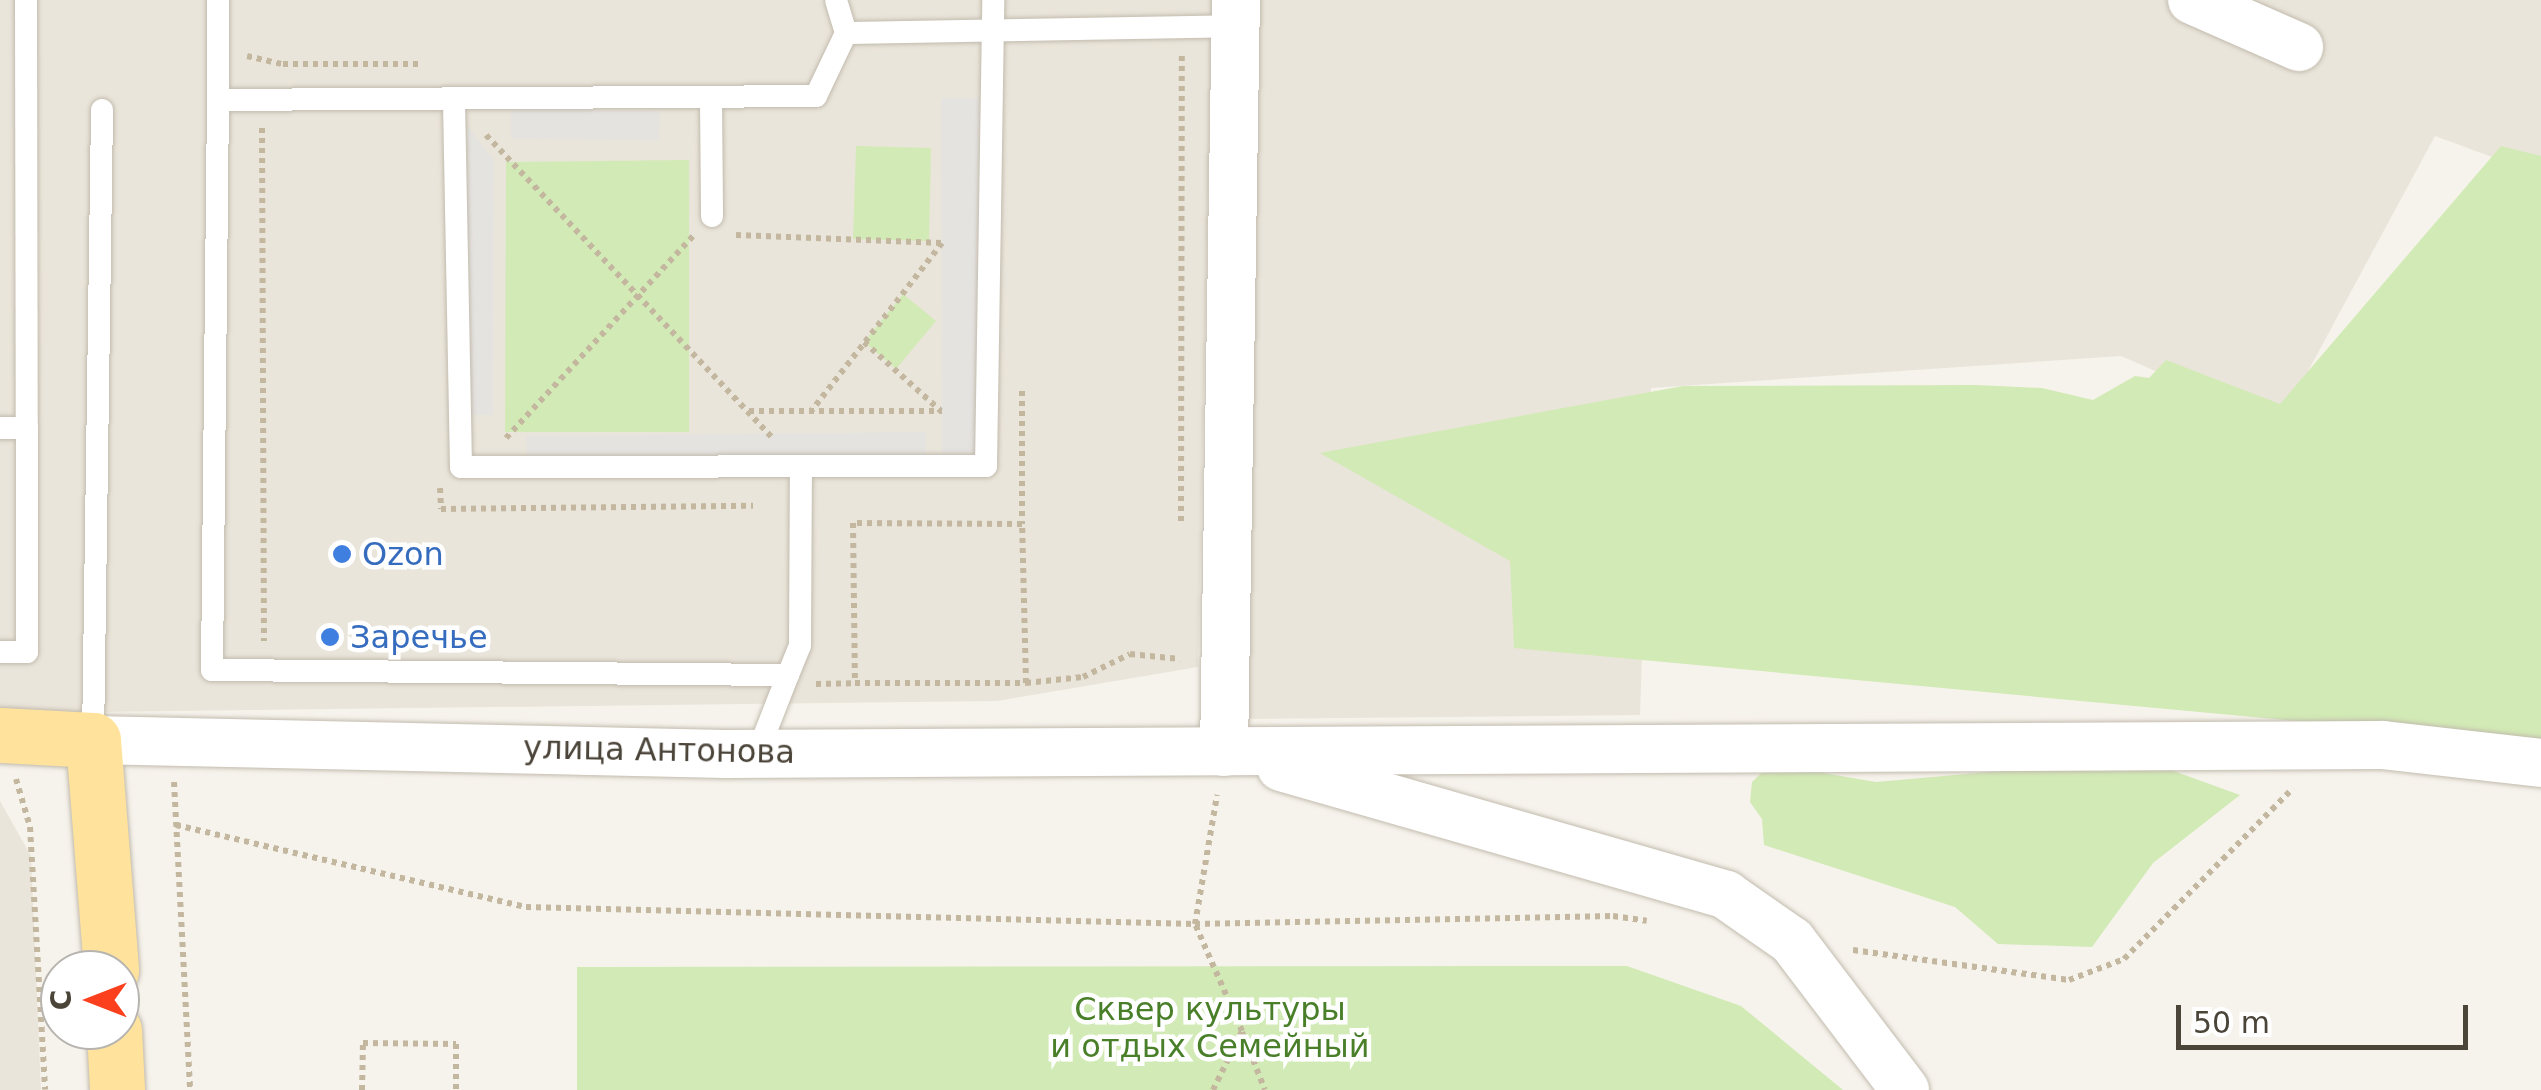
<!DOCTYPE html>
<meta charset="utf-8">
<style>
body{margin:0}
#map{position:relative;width:2541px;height:1090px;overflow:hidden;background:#f6f3ec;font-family:"DejaVu Sans",sans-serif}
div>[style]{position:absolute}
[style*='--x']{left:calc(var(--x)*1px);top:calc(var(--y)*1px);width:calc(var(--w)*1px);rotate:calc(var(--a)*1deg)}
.residential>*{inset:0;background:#eae5da}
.green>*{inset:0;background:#d2eab5}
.parking>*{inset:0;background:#e5e3e0}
.path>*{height:6px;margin-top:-3px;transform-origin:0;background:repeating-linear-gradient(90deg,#c4b79f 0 5px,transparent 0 10px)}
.roads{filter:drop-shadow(0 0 2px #c2bbae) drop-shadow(0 0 2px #c2bbae)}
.service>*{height:22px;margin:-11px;padding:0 11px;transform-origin:11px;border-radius:11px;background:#fff}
.minor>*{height:48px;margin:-24px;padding:0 24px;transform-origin:24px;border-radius:24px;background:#fff}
.primary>*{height:55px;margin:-27.5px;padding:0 27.5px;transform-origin:27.5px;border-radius:27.5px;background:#ffe39c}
.dots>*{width:28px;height:28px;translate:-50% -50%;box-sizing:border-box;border:5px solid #fff;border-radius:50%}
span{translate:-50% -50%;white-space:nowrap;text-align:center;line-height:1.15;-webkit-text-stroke:9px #fff;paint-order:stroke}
.shop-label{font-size:32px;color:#366cbe}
.left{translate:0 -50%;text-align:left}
.street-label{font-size:32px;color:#4b4439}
.park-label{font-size:32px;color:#4a7f2a}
.north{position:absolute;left:40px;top:950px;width:100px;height:100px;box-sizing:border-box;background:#fff;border:2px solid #b7b4b0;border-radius:50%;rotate:270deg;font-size:28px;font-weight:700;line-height:40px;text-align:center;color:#4b4439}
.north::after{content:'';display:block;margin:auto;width:35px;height:45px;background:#fc3f1d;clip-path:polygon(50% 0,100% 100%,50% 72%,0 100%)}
.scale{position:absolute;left:2176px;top:1005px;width:292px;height:45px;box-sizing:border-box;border:5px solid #4b4439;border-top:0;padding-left:12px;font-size:30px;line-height:35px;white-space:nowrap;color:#4b4439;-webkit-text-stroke:8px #fff;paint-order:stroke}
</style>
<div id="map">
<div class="residential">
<i style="clip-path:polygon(0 0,1212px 0,1198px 667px,997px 701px,0 713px)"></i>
<i style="clip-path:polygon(1246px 0,2541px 0,2541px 175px,2435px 136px,2279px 425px,2121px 356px,1651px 388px,1640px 715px,1241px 719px)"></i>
<i style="clip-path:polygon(0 801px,31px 856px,41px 1090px,0 1090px)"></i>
</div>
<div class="green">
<i style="clip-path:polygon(856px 146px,931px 148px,929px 241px,853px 239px)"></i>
<i style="clip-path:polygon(2501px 146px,2541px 156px,2541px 744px,1514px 648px,1510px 561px,1320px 453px,1683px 386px,1976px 385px,2042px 388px,2093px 400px,2135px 376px,2149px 378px,2166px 360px,2280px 404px)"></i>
<i style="clip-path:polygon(689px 160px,689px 432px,505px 432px,506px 162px)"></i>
<i style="clip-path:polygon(903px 294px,936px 321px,896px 369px,864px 342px)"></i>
<i style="clip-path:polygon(1771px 764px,1876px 782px,2080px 764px,2171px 770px,2240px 795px,2153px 863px,2092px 947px,1998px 944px,1955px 907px,1764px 845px,1762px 819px,1750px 802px,1752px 782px)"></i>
<i style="clip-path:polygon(1627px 966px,1741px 1006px,1843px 1090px,577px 1090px,577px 967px)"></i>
</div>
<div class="parking">
<i style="clip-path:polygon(941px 98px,979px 98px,979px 453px,942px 454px)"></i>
<i style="clip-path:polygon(511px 110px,660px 111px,659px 140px,511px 139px)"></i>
<i style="clip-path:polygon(467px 125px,494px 160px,493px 415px,465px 415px)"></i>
<i style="clip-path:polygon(926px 432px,926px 457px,527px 460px,526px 436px)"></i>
</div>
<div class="path">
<i style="--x:247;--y:56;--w:37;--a:13"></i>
<i style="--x:283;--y:64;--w:140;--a:0"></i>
<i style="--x:262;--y:128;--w:513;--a:89.78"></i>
<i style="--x:486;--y:135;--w:417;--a:46.6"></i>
<i style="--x:736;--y:235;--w:206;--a:2.2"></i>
<i style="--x:942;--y:243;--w:213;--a:127.9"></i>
<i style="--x:864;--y:342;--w:103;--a:41.9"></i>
<i style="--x:1022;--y:391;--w:133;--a:90"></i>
<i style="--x:1022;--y:524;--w:169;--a:-179.7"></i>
<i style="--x:853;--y:523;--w:160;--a:89.3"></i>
<i style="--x:855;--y:683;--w:171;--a:0"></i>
<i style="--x:1026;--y:683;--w:159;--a:-91.4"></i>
<i style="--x:749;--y:411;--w:193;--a:0"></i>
<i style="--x:506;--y:438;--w:277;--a:-47.2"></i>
<i style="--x:440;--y:488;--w:21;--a:87"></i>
<i style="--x:441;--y:509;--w:312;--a:-0.6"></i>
<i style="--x:1181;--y:521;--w:468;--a:-89.9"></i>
<i style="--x:1026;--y:683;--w:57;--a:-6"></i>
<i style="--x:1083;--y:677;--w:52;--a:-26.1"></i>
<i style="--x:1130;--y:654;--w:50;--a:5.7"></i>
<i style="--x:816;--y:684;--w:39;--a:-1"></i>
<i style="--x:16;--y:779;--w:50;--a:73.7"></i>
<i style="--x:30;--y:827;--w:263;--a:86.7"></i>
<i style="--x:174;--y:782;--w:308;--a:87"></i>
<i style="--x:176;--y:825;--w:359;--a:13.2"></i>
<i style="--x:526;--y:907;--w:669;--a:1.46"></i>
<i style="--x:1195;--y:924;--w:418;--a:-1.1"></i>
<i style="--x:1613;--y:916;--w:34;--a:8"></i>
<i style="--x:1853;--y:950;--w:218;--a:7.9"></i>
<i style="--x:2069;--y:980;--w:59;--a:-20.9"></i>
<i style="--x:2124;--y:959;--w:240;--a:-45.3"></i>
<i style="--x:1242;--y:1032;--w:62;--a:68.4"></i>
<i style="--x:362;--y:1090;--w:47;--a:-88.8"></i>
<i style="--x:363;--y:1043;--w:93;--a:0.6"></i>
<i style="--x:456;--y:1044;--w:46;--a:90"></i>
<i style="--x:1213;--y:1090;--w:66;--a:-63.8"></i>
<i style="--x:1242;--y:1031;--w:117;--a:-113.7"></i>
<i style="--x:1195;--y:924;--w:131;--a:-80.3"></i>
</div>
<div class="roads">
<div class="service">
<i style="--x:26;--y:0;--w:428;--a:89.9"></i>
<i style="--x:846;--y:33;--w:390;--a:-1"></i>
<i style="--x:711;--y:98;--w:118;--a:89.5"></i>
<i style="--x:218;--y:100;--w:100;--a:-90"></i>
<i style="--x:454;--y:102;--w:365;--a:88.9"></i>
<i style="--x:461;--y:467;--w:525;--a:-0.11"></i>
<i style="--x:986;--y:466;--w:466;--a:-89.1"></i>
<i style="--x:0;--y:428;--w:27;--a:0"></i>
<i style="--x:27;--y:428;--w:224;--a:90"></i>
<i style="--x:27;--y:652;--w:27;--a:180"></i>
<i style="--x:788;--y:675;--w:31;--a:-68"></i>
<i style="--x:800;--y:646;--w:179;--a:-89.7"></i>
<i style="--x:93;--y:740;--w:630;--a:-89.18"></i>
<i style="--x:757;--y:754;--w:85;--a:-68.6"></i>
<i style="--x:788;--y:675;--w:576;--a:-179.5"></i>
<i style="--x:212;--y:670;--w:570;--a:-89.4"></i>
<i style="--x:218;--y:100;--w:598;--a:-0.38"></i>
<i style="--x:816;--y:96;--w:70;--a:-64.5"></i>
<i style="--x:846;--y:33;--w:34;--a:-107"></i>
</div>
<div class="minor">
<i style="--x:2192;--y:0;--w:117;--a:23.7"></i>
<i style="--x:93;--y:740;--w:632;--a:1.27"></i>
<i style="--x:725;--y:754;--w:1658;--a:-0.31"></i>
<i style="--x:2383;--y:745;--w:159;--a:6.5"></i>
<i style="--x:1224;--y:752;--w:752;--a:-89.09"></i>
<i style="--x:1281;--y:767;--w:463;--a:16"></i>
<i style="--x:1726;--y:895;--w:80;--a:34.9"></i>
<i style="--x:1792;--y:941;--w:187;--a:52.8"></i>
</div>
<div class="primary">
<i style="--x:0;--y:735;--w:93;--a:3.1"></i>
<i style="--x:93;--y:740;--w:231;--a:85.5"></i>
<i style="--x:114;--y:1030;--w:60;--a:87.1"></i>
</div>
</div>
<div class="dots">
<i style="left:342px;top:554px;background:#3f7fe0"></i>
<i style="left:330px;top:637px;background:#3f7fe0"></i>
</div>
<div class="shop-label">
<span class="left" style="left:362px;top:554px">Ozon</span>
<span class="left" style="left:350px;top:637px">Заречье</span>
</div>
<div class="street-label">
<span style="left:659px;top:750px;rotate:1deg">улица Антонова</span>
</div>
<div class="park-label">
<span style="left:1210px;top:1028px">Сквер культуры<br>и отдых Семейный</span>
</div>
<div class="north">С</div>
<div class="scale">50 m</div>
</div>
